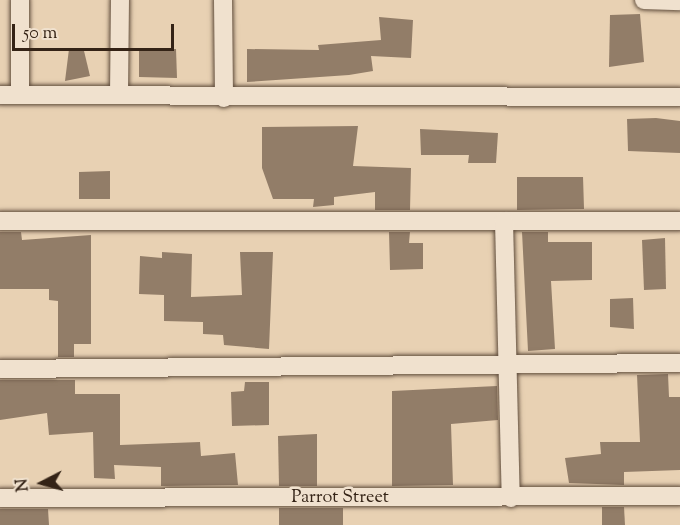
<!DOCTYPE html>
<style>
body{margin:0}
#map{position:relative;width:680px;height:525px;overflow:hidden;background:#e8d1b3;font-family:"Sorts Mill Goudy",serif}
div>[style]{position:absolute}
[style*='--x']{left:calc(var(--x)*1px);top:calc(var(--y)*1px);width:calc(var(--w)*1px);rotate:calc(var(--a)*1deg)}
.building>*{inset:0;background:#927d68}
.roads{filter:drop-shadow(0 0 2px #614e3d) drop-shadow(0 0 2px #614e3d)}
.minor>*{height:18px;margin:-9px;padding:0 9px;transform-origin:9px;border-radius:9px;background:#f0e1ce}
span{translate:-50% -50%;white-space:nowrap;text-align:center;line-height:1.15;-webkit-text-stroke:5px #f0e1ce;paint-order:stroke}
.street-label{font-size:18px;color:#342316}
.north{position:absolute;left:12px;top:453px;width:60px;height:60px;-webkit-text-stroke:4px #f0e1ce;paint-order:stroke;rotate:264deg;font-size:16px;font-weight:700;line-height:24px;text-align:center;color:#342316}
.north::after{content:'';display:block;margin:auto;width:21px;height:27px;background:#342316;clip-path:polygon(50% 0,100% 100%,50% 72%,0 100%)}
.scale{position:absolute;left:12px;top:24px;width:162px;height:27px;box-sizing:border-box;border:3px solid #342316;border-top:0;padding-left:8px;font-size:18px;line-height:21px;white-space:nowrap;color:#342316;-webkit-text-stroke:4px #f0e1ce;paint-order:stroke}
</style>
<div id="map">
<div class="building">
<i style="clip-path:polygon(640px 14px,644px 62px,609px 67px,610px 15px)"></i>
<i style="clip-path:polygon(379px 17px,413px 20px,411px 58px,371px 56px,373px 71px,349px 75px,247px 82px,247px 49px,319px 50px,318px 45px,381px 40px)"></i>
<i style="clip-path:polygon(69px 49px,84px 51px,90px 76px,65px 81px)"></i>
<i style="clip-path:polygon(176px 49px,177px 78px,139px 77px,139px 50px)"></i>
<i style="clip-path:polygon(656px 118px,680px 121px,680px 153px,628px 151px,627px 119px)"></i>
<i style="clip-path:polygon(358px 126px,353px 166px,411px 168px,410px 210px,375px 210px,375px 192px,334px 197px,334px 205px,313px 207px,314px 199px,273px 199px,262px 168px,262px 127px)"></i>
<i style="clip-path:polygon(420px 129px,498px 133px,496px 163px,468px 163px,469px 155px,421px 155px)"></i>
<i style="clip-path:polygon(110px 171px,110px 199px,79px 199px,79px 172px)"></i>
<i style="clip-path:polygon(517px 177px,583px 177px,584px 209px,517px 210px)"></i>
<i style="clip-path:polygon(0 232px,21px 232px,22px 240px,91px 235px,91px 344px,74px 344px,74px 357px,58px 357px,58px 301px,49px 300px,49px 289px,0 289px)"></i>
<i style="clip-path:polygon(389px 232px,410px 232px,409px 243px,423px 243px,423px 269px,390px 270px)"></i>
<i style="clip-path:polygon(522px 232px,548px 232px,548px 242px,592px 242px,592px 280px,551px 281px,555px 349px,528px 351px)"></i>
<i style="clip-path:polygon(665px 238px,666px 289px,644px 290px,642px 240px)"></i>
<i style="clip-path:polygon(162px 252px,192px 254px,191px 297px,242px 295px,240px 252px,273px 252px,269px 349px,224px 345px,223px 335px,203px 334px,203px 322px,164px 321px,164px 295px,139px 294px,140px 256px,162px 258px)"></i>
<i style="clip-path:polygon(633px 298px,634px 329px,610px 327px,610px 299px)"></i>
<i style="clip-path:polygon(668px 374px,669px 397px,680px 397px,680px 470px,624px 472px,624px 485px,569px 483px,565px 458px,601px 454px,600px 442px,640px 442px,637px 375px)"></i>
<i style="clip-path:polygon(0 380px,75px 380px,75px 394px,120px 394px,120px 445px,200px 442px,201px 456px,235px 453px,238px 485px,161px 486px,161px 467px,114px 465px,115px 479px,94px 478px,93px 432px,49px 435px,47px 413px,0 420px)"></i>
<i style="clip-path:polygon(245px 382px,269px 382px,269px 425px,232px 426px,231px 392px,244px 391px)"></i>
<i style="clip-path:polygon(497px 386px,498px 420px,451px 424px,453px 485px,392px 486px,392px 391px)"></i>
<i style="clip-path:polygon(317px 434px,317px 486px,279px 486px,278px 436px)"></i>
<i style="clip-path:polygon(602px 507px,624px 507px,625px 525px,602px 525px)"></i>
<i style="clip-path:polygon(279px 508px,343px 508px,343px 525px,279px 525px)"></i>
<i style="clip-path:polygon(0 509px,48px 509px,49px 525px,0 525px)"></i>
</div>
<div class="roads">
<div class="minor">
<i style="--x:20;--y:0;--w:95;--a:90"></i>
<i style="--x:223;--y:0;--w:98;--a:89.4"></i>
<i style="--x:644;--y:0;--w:36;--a:2"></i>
<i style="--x:119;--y:94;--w:94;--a:-89.4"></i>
<i style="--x:0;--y:95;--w:680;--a:0.17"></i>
<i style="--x:0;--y:221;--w:680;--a:0"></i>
<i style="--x:504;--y:221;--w:277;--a:88.6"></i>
<i style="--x:0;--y:369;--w:680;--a:-0.51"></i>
<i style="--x:0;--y:498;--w:680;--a:-0.17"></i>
</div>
</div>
<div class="street-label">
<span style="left:340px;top:498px">Parrot Street</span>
</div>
<div class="north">N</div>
<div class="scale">50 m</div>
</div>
